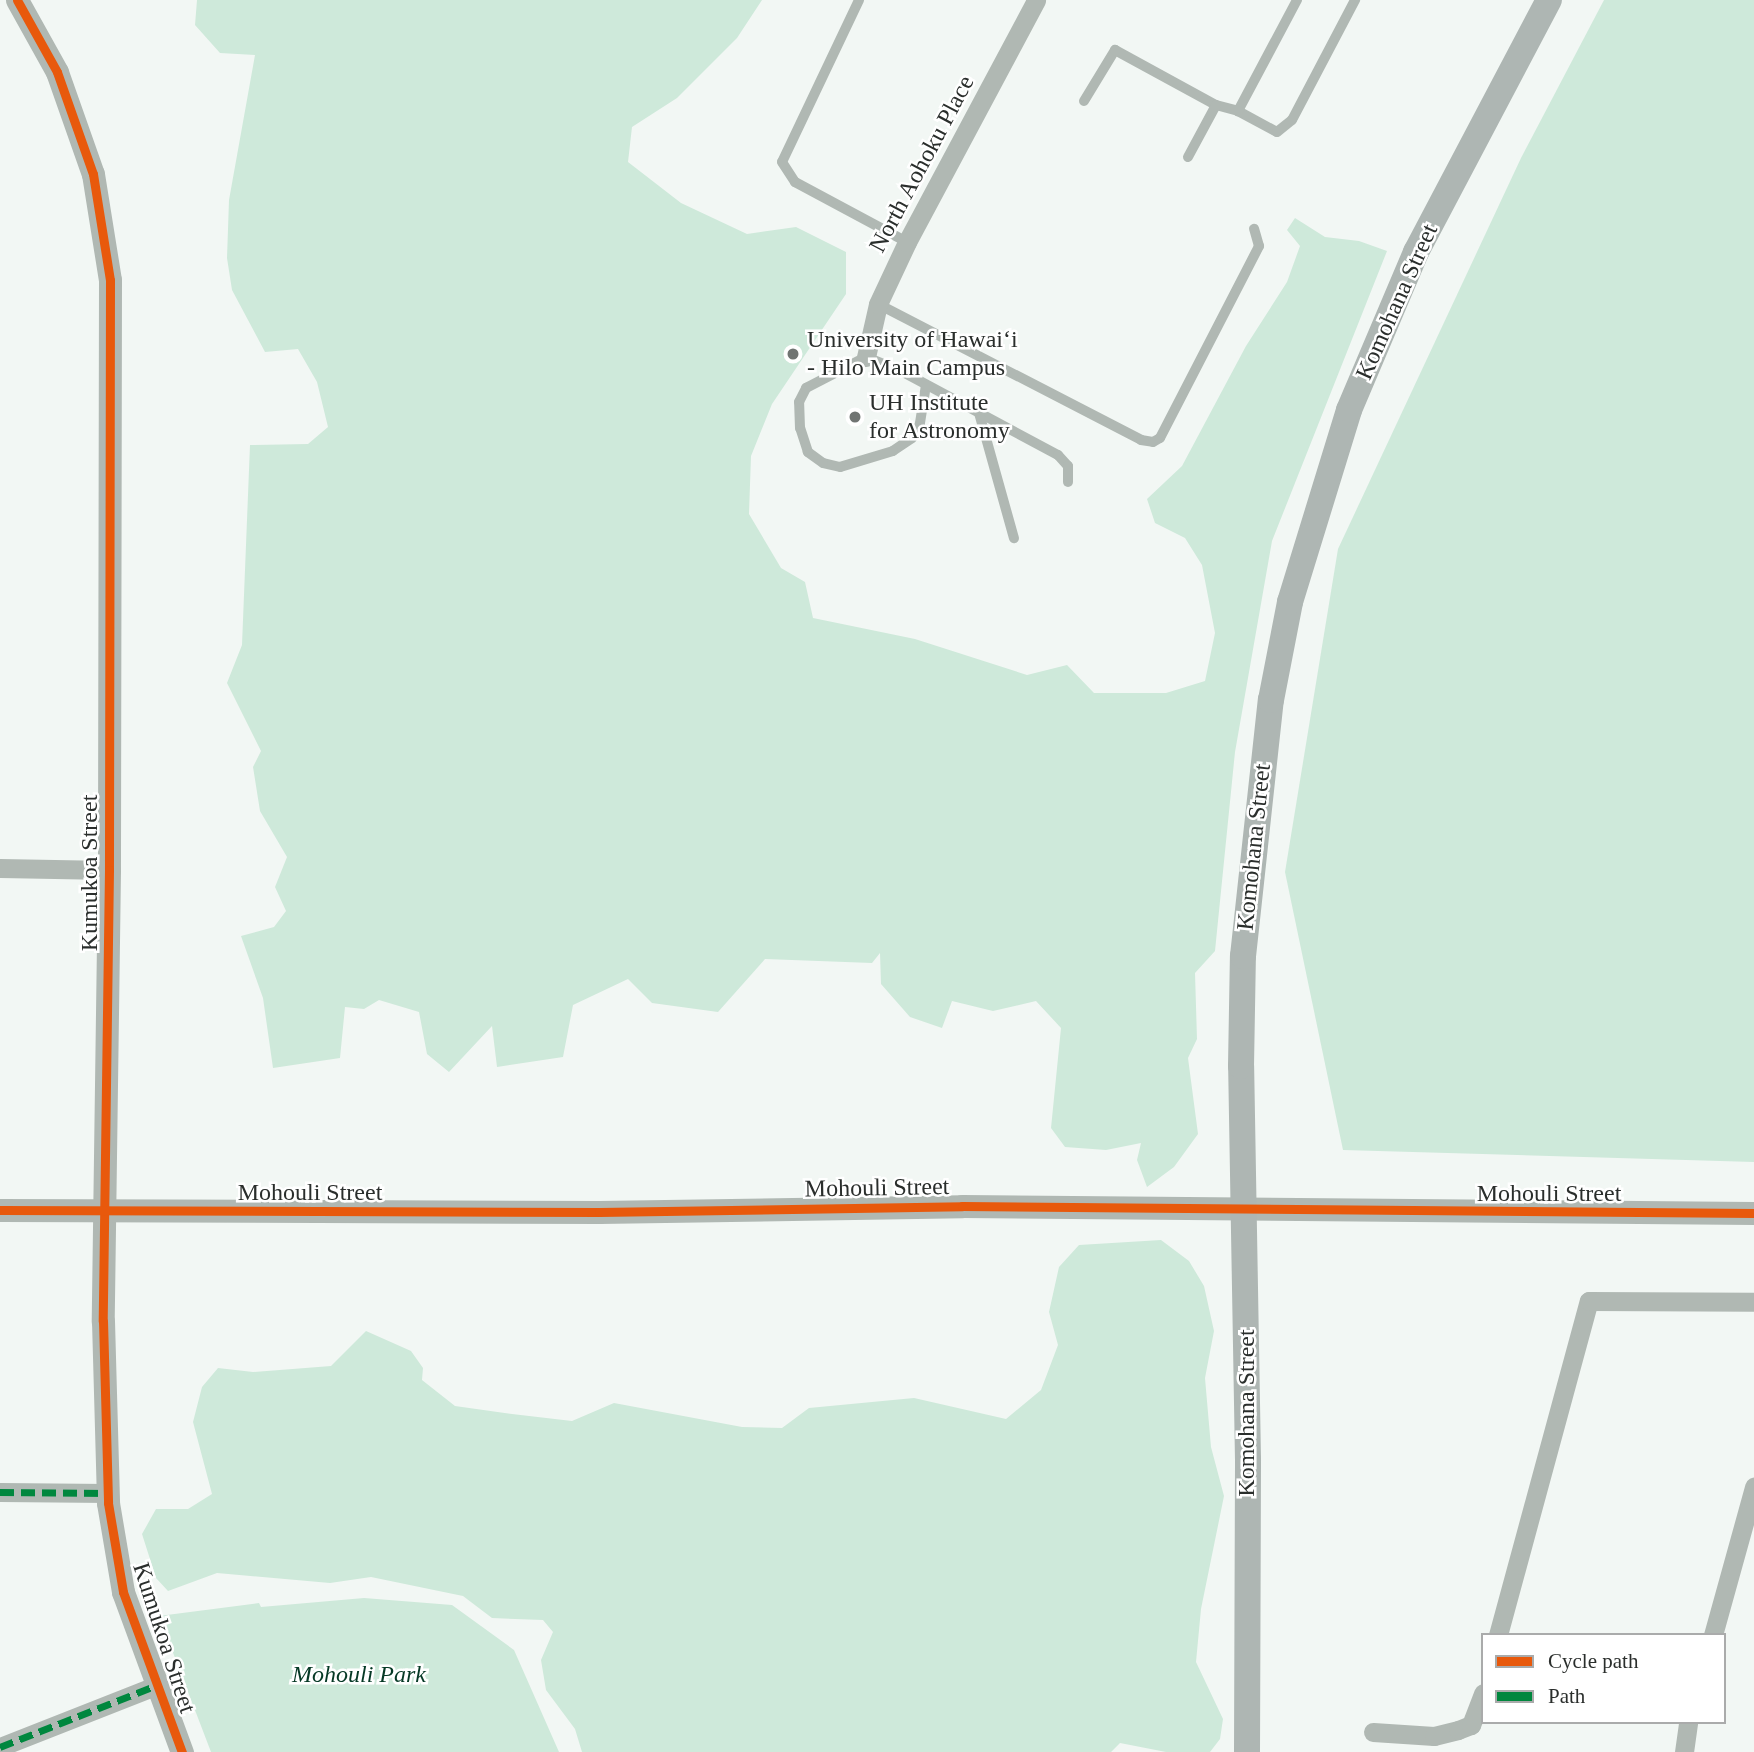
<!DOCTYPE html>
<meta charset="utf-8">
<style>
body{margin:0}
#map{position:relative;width:1754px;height:1752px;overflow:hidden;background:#f2f7f4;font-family:"Times New Roman",serif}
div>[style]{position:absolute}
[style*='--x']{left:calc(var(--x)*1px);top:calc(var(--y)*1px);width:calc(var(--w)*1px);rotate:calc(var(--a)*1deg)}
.green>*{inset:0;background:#cee9da}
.service>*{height:10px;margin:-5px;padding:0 5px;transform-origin:5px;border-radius:5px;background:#b0b8b3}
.minor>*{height:19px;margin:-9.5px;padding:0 9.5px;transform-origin:9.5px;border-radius:9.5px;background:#b0b8b3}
.tertiary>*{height:23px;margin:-11.5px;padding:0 11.5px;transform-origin:11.5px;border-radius:11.5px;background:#b0b8b3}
.secondary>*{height:26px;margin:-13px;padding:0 13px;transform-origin:13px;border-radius:13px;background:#aeb6b3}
.quiet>*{height:7px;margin-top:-3.5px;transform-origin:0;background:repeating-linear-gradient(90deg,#00873e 0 14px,transparent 0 21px)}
.cycleway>*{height:9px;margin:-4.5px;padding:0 4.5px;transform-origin:4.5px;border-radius:4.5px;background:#e8590c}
.dots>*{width:19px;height:19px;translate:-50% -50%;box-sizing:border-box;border:4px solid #fff;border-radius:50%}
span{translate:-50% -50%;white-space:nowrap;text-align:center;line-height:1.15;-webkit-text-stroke:5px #fff;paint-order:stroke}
.street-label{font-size:24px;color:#2a2e2c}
.poi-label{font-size:24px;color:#2a2e2c}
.left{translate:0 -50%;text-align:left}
.park-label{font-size:24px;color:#053925;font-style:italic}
.legend{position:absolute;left:1481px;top:1633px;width:245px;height:91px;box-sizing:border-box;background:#fff;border:2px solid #aaabab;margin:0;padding:9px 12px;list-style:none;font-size:21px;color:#2a2e2c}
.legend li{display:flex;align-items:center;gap:14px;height:35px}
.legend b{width:35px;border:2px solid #aaabab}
</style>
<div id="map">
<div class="green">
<i style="clip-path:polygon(197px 0,762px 0,737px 38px,677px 98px,632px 127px,628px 162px,681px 203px,747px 234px,796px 227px,846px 252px,846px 294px,772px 404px,751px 456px,749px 514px,781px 568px,805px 582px,813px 618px,915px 639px,1027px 675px,1067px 665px,1094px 693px,1166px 693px,1205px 681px,1215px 633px,1202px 565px,1185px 538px,1155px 523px,1147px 499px,1182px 466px,1246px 346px,1287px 282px,1300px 246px,1287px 230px,1295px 218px,1325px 237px,1359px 241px,1387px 251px,1272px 541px,1235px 752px,1215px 951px,1195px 973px,1197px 1039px,1188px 1058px,1198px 1134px,1174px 1167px,1147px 1187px,1137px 1160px,1141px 1143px,1106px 1150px,1065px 1147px,1051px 1128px,1061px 1028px,1036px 1001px,993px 1011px,952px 1001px,942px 1028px,910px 1017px,881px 984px,880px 953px,872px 963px,765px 959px,718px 1012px,652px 1003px,628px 979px,573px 1005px,563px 1057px,497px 1067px,492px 1026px,449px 1072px,427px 1054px,419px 1012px,379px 1000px,364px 1009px,345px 1007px,340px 1058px,273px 1068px,263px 998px,241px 936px,274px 927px,286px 911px,275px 887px,287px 857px,260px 811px,253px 767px,261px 751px,227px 683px,242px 645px,250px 445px,308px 444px,328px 427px,317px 382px,298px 349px,265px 352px,232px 290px,227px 258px,229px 200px,255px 55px,220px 53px,195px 25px)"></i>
<i style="clip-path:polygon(1604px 0,1754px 0,1754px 1162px,1343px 1150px,1285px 872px,1338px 549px,1521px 158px)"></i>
<i style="clip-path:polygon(1161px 1240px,1189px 1261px,1204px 1286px,1214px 1331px,1205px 1378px,1211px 1447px,1224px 1496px,1201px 1609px,1196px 1662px,1223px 1719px,1220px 1739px,1210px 1752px,1166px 1752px,1120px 1743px,1111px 1752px,582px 1752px,575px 1729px,546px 1690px,541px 1660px,553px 1632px,543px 1620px,492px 1618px,463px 1596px,371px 1577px,330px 1583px,217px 1573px,168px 1591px,156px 1578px,142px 1534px,156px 1509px,188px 1509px,212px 1494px,193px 1422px,202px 1387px,218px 1368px,253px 1372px,331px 1366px,366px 1331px,411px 1351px,423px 1368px,422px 1380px,455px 1406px,512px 1414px,572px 1421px,614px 1403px,742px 1427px,782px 1428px,809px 1408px,914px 1398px,1006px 1419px,1041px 1390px,1058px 1345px,1049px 1312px,1059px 1267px,1079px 1245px)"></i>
<i style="clip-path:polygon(364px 1598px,452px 1605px,514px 1650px,559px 1752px,211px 1752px,159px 1616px,259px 1603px,261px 1607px)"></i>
</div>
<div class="service">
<i style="--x:859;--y:0;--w:179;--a:115.4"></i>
<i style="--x:782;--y:162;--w:24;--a:57"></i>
<i style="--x:795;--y:182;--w:127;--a:28.2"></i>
<i style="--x:1297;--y:0;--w:126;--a:118"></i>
<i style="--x:1238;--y:111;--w:44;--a:28.3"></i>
<i style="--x:1277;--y:132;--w:19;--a:-39"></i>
<i style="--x:1292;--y:120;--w:136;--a:-62.3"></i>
<i style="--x:1084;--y:101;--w:60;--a:-58.7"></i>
<i style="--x:1115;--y:50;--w:115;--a:28.6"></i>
<i style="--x:1216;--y:105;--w:23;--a:15"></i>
<i style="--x:1188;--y:157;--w:59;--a:-61.7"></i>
<i style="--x:878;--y:304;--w:296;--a:27.3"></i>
<i style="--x:1141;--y:440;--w:12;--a:9"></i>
<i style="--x:1153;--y:442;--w:8;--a:-30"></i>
<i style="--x:1160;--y:438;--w:216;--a:-62.7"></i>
<i style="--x:1259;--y:246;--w:18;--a:-106"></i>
<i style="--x:926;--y:385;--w:39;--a:99"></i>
<i style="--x:920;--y:424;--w:16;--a:120"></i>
<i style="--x:912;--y:438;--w:23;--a:146"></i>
<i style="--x:893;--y:451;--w:55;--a:163.2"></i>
<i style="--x:840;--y:467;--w:17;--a:-167"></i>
<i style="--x:823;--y:463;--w:19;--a:-144"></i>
<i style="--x:808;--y:452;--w:25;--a:-108"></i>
<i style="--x:800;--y:428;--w:26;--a:-92"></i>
<i style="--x:799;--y:402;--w:16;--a:-63"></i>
<i style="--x:806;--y:388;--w:68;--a:-27.3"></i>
<i style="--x:866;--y:357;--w:40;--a:22"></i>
<i style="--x:903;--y:372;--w:176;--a:28.2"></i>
<i style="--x:1058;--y:455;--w:15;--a:48"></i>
<i style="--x:1068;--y:466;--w:16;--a:90"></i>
<i style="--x:979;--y:413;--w:130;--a:74.4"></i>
</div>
<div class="minor">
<i style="--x:866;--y:357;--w:54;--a:-77.2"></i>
<i style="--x:878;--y:304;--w:68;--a:-64.9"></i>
<i style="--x:907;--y:242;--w:274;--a:-61.9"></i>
<i style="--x:0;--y:868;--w:109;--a:1.1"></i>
<i style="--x:0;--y:1492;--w:108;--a:0.5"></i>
<i style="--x:1498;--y:1635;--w:346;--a:-74.8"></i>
<i style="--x:1589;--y:1301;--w:165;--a:0.3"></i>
<i style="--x:1713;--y:1635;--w:154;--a:-74.5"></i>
<i style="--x:1373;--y:1732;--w:61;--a:3.8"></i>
<i style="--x:1434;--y:1736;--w:25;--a:-14"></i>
<i style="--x:1458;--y:1730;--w:14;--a:-21"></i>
<i style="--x:1471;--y:1725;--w:34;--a:-69"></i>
<i style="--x:0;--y:1747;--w:169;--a:-21.5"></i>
<i style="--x:1684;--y:1752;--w:30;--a:-82"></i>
</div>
<div class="tertiary">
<i style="--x:17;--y:0;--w:82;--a:60.9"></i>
<i style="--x:57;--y:72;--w:108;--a:70.6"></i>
<i style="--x:93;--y:174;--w:107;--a:80.9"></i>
<i style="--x:110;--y:280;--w:590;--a:90.1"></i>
<i style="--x:109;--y:870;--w:451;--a:90.8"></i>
<i style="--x:103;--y:1321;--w:182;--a:88.4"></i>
<i style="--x:108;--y:1503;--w:90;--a:80.4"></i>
<i style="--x:123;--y:1592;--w:171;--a:69.8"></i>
<i style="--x:0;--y:1210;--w:599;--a:0.19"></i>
<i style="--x:599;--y:1212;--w:363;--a:-0.9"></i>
<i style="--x:962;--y:1206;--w:792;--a:0.51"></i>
</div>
<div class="secondary">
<i style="--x:1247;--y:1752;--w:292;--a:-89.8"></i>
<i style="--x:1248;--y:1460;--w:394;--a:-91"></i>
<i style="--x:1241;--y:1066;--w:110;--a:-89"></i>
<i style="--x:1243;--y:956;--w:258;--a:-83.8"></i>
<i style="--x:1271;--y:700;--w:100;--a:-79"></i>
<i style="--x:1290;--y:602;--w:201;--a:-72.9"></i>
<i style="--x:1349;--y:410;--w:172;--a:-67"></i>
<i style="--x:1416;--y:252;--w:285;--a:-62.2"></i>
</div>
<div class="quiet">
<i style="--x:0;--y:1492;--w:108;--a:0.5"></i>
<i style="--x:0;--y:1747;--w:169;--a:-21.5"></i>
</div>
<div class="cycleway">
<i style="--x:17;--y:0;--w:82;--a:60.9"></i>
<i style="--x:57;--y:72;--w:108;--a:70.6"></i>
<i style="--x:93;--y:174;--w:107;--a:80.9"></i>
<i style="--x:110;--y:280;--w:590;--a:90.1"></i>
<i style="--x:109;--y:870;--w:451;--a:90.8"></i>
<i style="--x:103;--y:1321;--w:182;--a:88.4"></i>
<i style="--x:108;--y:1503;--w:90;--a:80.4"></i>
<i style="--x:123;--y:1592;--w:171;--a:69.8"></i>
<i style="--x:0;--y:1210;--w:599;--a:0.19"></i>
<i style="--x:599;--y:1212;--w:363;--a:-0.9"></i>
<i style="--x:962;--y:1206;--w:792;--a:0.51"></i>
</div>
<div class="dots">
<i style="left:793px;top:354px;background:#707472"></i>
<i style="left:855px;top:417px;background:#707472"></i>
</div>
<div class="street-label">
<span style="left:922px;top:164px;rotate:-62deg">North Aohoku Place</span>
<span style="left:1397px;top:302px;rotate:-66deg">Komohana Street</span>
<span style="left:1254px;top:847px;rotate:-84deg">Komohana Street</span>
<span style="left:90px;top:873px;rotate:-90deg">Kumukoa Street</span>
<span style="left:877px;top:1188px;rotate:-1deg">Mohouli Street</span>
<span style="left:310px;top:1193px">Mohouli Street</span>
<span style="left:1549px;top:1194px">Mohouli Street</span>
<span style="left:1247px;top:1413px;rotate:-90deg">Komohana Street</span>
<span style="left:164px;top:1638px;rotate:72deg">Kumukoa Street</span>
</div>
<div class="poi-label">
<span class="left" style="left:807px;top:354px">University of Hawaiʻi<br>- Hilo Main Campus</span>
<span class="left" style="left:869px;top:417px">UH Institute<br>for Astronomy</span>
</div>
<div class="park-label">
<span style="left:359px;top:1675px">Mohouli Park</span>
</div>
<ul class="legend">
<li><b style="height:9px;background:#e8590c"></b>Cycle path</li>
<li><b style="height:9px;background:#00873e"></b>Path</li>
</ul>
</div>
